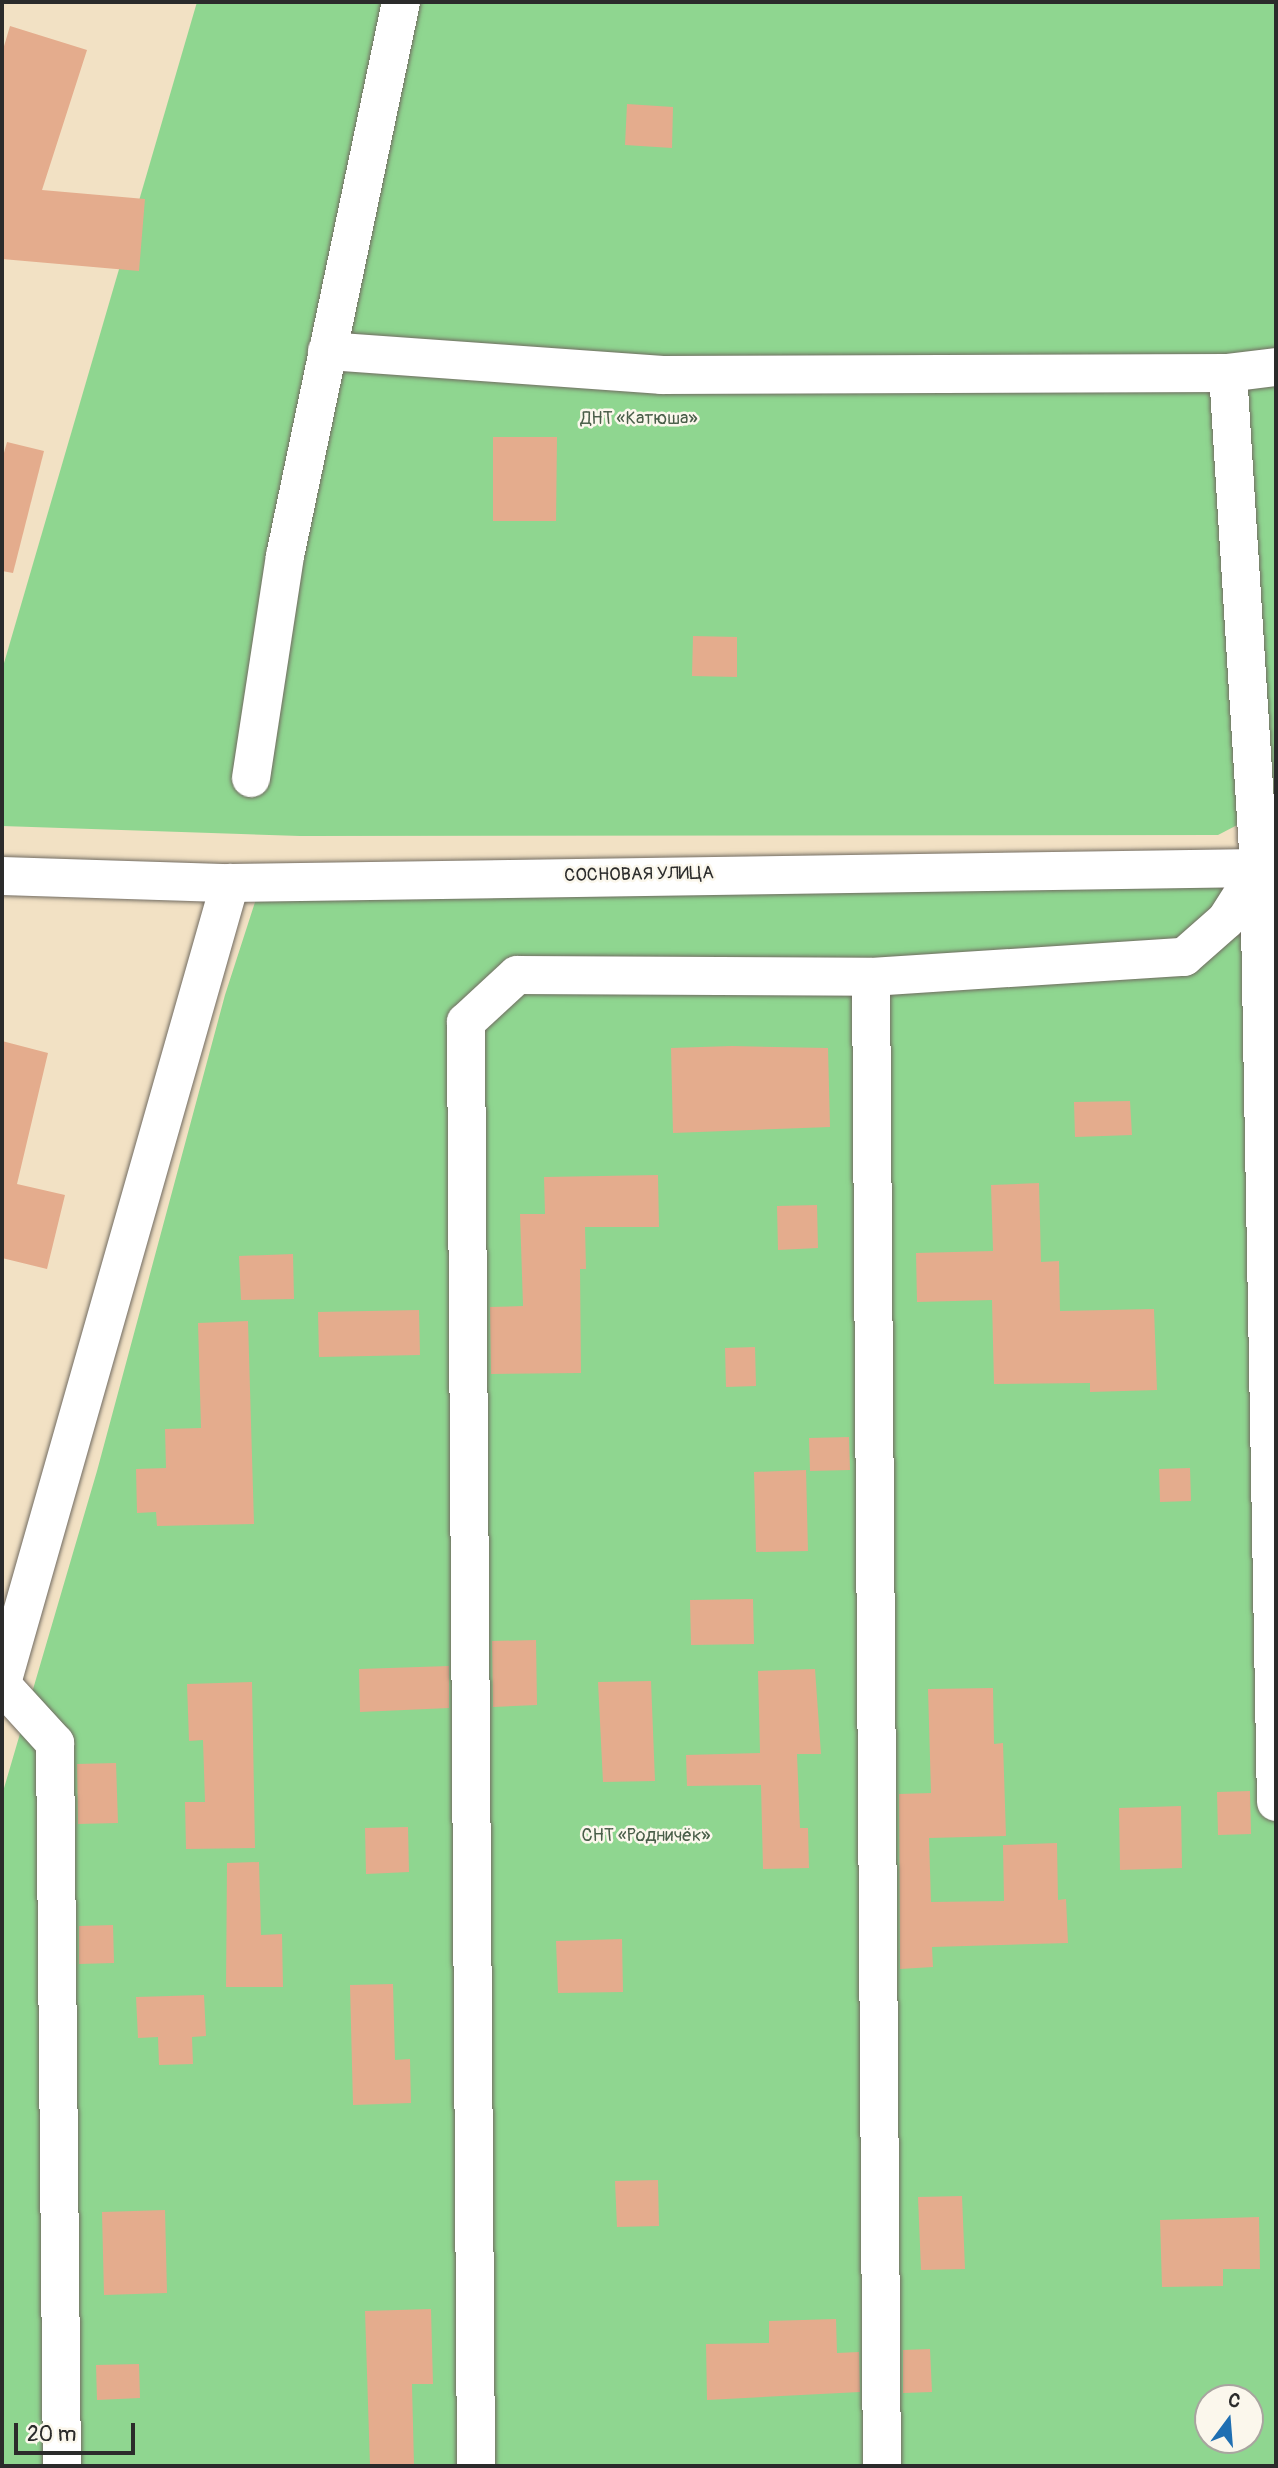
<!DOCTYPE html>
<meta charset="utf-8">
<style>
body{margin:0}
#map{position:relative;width:1278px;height:2468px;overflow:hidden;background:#f2e1c4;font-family:Pangolin,sans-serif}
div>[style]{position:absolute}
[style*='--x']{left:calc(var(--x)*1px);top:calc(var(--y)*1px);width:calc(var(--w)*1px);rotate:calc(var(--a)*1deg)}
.green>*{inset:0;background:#8fd690}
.building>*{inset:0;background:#e4ac8d}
.roads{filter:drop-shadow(0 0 2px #716b61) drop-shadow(0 0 2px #716b61)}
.minor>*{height:38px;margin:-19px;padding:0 19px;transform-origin:19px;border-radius:19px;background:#fff}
span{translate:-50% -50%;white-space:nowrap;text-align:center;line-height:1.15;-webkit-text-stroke:5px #fbf7ec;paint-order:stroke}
.park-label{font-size:18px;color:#495e49}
.street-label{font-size:18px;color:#2b2b2b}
.frame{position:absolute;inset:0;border:4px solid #2b2b2b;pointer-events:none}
.north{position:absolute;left:1194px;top:2384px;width:70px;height:70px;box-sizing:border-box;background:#fbf7ec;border:2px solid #a8a59f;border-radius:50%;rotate:16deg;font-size:19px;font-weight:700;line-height:28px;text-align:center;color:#2b2b2b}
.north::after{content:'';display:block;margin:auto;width:24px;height:32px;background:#1f6fb2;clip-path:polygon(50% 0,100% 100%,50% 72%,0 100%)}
.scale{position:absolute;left:14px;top:2423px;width:121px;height:32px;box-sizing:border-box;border:4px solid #2b2b2b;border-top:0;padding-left:9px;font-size:21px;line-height:24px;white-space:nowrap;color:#2b2b2b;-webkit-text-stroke:5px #fbf7ec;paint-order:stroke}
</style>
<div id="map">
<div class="green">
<i style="clip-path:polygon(197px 2px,1276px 2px,1276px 805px,1218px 835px,300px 836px,2px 826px,2px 670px)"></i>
<i style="clip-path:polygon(evenodd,1218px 886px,1276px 889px,1276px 2466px,2px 2466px,2px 1795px,97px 1471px,225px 995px,257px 896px,1218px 886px,1208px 2398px,1250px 2398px,1250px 2440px,1208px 2440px,1208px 2398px)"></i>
</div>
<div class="building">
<i style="clip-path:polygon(10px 26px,87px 50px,42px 190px,145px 199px,139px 271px,2px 259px,2px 53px)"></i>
<i style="clip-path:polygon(627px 104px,673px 107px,672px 148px,625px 145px)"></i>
<i style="clip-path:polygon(493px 437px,557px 437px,556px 521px,493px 521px)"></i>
<i style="clip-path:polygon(7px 442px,44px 451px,13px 573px,2px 571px,2px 460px)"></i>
<i style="clip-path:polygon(693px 636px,737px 637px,737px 677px,692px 676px)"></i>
<i style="clip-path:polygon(2px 1041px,48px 1053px,17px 1184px,65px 1195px,47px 1269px,2px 1258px)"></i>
<i style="clip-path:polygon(732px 1046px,828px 1048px,830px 1127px,673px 1133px,671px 1048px)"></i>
<i style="clip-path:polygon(1130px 1101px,1132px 1135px,1075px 1137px,1074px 1102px)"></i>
<i style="clip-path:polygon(658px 1175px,659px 1227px,585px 1227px,586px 1269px,580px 1269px,581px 1373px,491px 1374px,490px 1307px,523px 1306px,520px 1214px,545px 1214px,544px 1177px)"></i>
<i style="clip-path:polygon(1039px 1183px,1041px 1262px,1059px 1261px,1060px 1311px,1154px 1309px,1157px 1390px,1090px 1392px,1090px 1383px,994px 1384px,992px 1300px,917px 1302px,916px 1253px,993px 1251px,991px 1185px)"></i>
<i style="clip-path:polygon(817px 1205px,818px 1248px,778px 1250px,777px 1206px)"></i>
<i style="clip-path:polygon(293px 1254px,294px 1299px,241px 1300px,239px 1256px)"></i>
<i style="clip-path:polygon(419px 1310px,420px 1355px,319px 1357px,318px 1312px)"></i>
<i style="clip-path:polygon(248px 1321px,254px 1524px,157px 1526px,156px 1512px,137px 1513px,136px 1469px,166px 1468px,165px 1429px,201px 1428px,198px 1323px)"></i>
<i style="clip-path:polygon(755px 1347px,756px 1386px,726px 1387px,725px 1348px)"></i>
<i style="clip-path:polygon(849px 1437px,850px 1470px,810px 1471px,809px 1438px)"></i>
<i style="clip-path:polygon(1190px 1468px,1191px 1501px,1160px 1502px,1159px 1469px)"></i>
<i style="clip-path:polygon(806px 1470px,808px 1551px,756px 1552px,754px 1472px)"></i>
<i style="clip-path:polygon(753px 1599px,754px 1644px,691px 1645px,690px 1600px)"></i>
<i style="clip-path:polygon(536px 1640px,537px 1705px,493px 1707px,492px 1641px)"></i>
<i style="clip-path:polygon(449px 1666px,449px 1708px,360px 1712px,359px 1669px)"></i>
<i style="clip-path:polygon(815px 1669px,821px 1754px,797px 1754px,800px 1828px,808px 1828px,809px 1868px,763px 1869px,761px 1785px,687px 1786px,686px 1755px,760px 1753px,758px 1671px)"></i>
<i style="clip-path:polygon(651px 1681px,655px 1781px,603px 1782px,598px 1682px)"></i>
<i style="clip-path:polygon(252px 1682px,255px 1848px,186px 1849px,185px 1802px,205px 1802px,203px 1740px,189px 1741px,187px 1684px)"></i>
<i style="clip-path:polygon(993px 1688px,994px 1744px,1003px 1743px,1006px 1836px,929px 1838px,931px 1902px,1004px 1901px,1003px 1845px,1057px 1843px,1058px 1900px,1066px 1899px,1068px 1943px,932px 1947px,933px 1967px,900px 1969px,899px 1794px,931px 1793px,928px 1689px)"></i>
<i style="clip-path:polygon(116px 1763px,118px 1823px,78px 1824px,77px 1764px)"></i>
<i style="clip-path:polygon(1250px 1791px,1251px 1834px,1218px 1835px,1217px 1792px)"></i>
<i style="clip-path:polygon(1181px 1806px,1182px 1868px,1120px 1870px,1119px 1808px)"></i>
<i style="clip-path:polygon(408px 1827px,409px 1872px,366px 1874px,365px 1828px)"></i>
<i style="clip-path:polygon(259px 1862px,261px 1935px,282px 1934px,283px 1987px,226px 1987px,227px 1863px)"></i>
<i style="clip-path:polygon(113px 1925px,114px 1963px,79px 1964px,79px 1926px)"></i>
<i style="clip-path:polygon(622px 1939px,623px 1992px,558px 1993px,556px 1941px)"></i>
<i style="clip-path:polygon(393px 1984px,395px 2060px,410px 2059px,411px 2103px,353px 2105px,350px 1985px)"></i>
<i style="clip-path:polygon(204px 1995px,206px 2036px,192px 2037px,193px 2064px,159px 2065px,158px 2037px,138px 2038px,136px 1997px)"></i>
<i style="clip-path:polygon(658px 2180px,659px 2226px,617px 2227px,615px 2181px)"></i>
<i style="clip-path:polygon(962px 2196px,965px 2269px,921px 2270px,918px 2197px)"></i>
<i style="clip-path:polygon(165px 2210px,167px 2293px,104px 2295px,102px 2212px)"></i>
<i style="clip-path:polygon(1259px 2217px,1260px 2269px,1223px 2269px,1223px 2286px,1162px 2287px,1160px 2220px)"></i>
<i style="clip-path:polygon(431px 2309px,433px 2384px,412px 2384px,414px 2466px,370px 2466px,365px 2311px)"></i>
<i style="clip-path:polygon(836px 2319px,837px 2353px,859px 2352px,860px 2392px,707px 2400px,706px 2344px,769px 2343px,769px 2321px)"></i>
<i style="clip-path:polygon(930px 2349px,932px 2392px,903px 2393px,903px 2350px)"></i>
<i style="clip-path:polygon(139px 2364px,140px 2398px,97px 2400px,96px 2365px)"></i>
</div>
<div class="roads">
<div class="minor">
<i style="--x:327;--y:351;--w:335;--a:4.1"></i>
<i style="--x:661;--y:375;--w:567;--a:-0.2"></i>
<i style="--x:1276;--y:367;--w:48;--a:172.9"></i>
<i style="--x:1228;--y:373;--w:496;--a:86.4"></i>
<i style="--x:1259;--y:868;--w:934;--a:88.96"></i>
<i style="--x:251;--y:778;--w:225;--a:-81.3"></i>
<i style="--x:285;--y:556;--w:566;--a:-78.17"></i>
<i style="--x:2;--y:876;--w:228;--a:1.8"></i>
<i style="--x:230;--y:883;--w:1029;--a:-0.84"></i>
<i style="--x:1259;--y:868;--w:18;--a:-19"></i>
<i style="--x:871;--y:977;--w:1489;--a:89.58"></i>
<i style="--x:2;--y:1683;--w:832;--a:-74.09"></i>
<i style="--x:2;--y:1685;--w:79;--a:47.6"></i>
<i style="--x:55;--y:1743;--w:723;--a:89.45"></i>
<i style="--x:476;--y:2466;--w:1444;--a:-90.4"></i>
<i style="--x:466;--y:1022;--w:69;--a:-42.7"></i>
<i style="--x:517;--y:975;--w:354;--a:0.3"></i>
<i style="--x:871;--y:977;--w:314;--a:-3.7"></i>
<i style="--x:1184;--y:957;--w:56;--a:-41.4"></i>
<i style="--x:1226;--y:920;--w:62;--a:-57.6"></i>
</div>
</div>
<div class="park-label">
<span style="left:639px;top:419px">ДНТ «Катюша»</span>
<span style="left:646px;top:1836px">СНТ «Родничёк»</span>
</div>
<div class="street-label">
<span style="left:639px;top:875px;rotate:-1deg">СОСНОВАЯ УЛИЦА</span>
</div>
<div class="frame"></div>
<div class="north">С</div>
<div class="scale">20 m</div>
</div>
